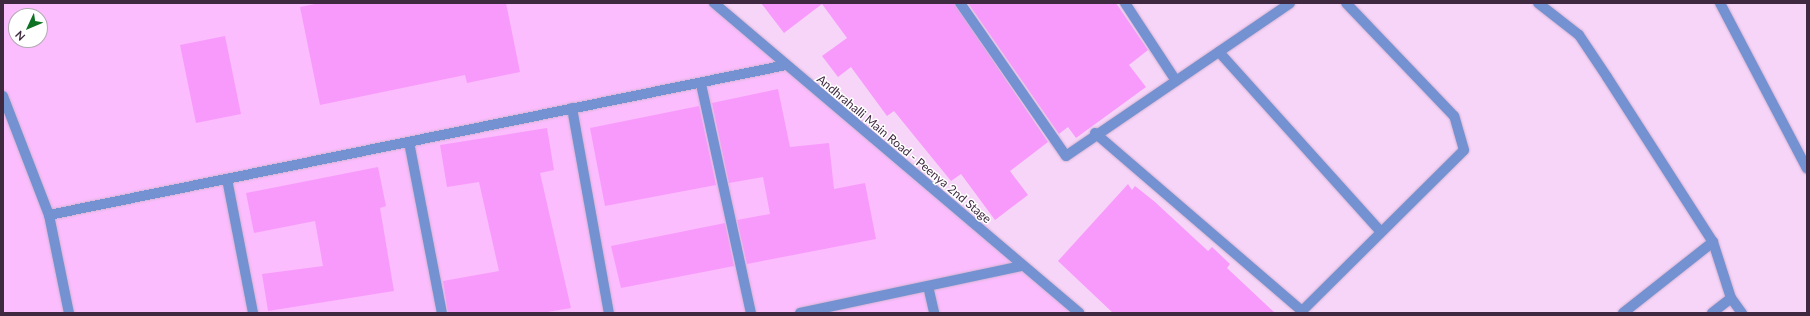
<!DOCTYPE html>
<style>
body{margin:0}
#map{position:relative;width:1810px;height:316px;overflow:hidden;background:#f7d5f8;font-family:Lato,sans-serif}
div>[style]{position:absolute}
[style*='--x']{left:calc(var(--x)*1px);top:calc(var(--y)*1px);width:calc(var(--w)*1px);rotate:calc(var(--a)*1deg)}
.built>*{inset:0;background:#fbbdfd}
.building>*{inset:0;background:#f89afc}
.roads{filter:drop-shadow(0 0 1px #d2b3d3) drop-shadow(0 0 1px #d2b3d3)}
.minor>*{height:10px;margin:-5px;padding:0 5px;transform-origin:5px;border-radius:5px;background:#7491d1}
span{translate:-50% -50%;white-space:nowrap;text-align:center;line-height:1.15;-webkit-text-stroke:3px #fff;paint-order:stroke}
.street-label{font-size:12px;color:#3f2940}
.frame{position:absolute;inset:0;border:4px solid #3f2940;pointer-events:none}
.north{position:absolute;left:8px;top:8px;width:40px;height:40px;box-sizing:border-box;background:#fff;border:1px solid #b2a9b3;border-radius:50%;rotate:226deg;font-size:11px;font-weight:700;line-height:16px;text-align:center;color:#3f2940}
.north::after{content:'';display:block;margin:auto;width:14px;height:18px;background:#0d7222;clip-path:polygon(50% 0,100% 100%,50% 72%,0 100%)}
</style>
<div id="map">
<div class="built">
<i style="clip-path:polygon(evenodd,3px 3px,708px 3px,1076px 313px,3px 313px,3px 3px,16px 16px,40px 16px,40px 40px,16px 40px,16px 16px)"></i>
</div>
<div class="building">
<i style="clip-path:polygon(320px 3px,506px 3px,520px 72px,467px 83px,465px 75px,320px 105px,300px 7px)"></i>
<i style="clip-path:polygon(761px 3px,954px 3px,1048px 142px,1010px 171px,1028px 195px,995px 220px,961px 174px,951px 181px,894px 111px,887px 116px,851px 67px,838px 77px,822px 56px,847px 38px,822px 4px,784px 33px)"></i>
<i style="clip-path:polygon(968px 3px,1116px 3px,1148px 50px,1129px 65px,1146px 87px,1076px 138px,1068px 127px,1059px 134px)"></i>
<i style="clip-path:polygon(225px 36px,241px 114px,196px 123px,180px 45px)"></i>
<i style="clip-path:polygon(778px 89px,790px 147px,829px 143px,834px 189px,865px 183px,876px 239px,747px 264px,737px 220px,770px 214px,763px 177px,729px 183px,712px 103px)"></i>
<i style="clip-path:polygon(699px 106px,716px 185px,605px 206px,590px 128px)"></i>
<i style="clip-path:polygon(547px 128px,554px 170px,540px 173px,571px 308px,542px 313px,448px 313px,443px 281px,499px 271px,479px 182px,447px 187px,440px 145px)"></i>
<i style="clip-path:polygon(378px 167px,386px 206px,380px 208px,394px 291px,268px 311px,262px 274px,323px 266px,315px 221px,254px 233px,246px 193px)"></i>
<i style="clip-path:polygon(1128px 184px,1132px 190px,1135px 186px,1155px 202px,1208px 251px,1212px 247px,1230px 264px,1227px 268px,1275px 313px,1113px 313px,1058px 261px)"></i>
<i style="clip-path:polygon(725px 223px,734px 266px,621px 288px,611px 246px)"></i>
</div>
<div class="roads">
<div class="minor">
<i style="--x:714;--y:3;--w:479;--a:40.3"></i>
<i style="--x:960;--y:3;--w:186;--a:55.3"></i>
<i style="--x:1066;--y:156;--w:271;--a:-34.3"></i>
<i style="--x:1125;--y:3;--w:93;--a:56.8"></i>
<i style="--x:1538;--y:3;--w:52;--a:38"></i>
<i style="--x:1579;--y:35;--w:50;--a:56.3"></i>
<i style="--x:1607;--y:77;--w:196;--a:57.3"></i>
<i style="--x:1713;--y:242;--w:59;--a:72.2"></i>
<i style="--x:1731;--y:298;--w:19;--a:54"></i>
<i style="--x:1720;--y:3;--w:187;--a:62.3"></i>
<i style="--x:1219;--y:52;--w:242;--a:48"></i>
<i style="--x:701;--y:84;--w:234;--a:77.7"></i>
<i style="--x:3;--y:96;--w:128;--a:68.9"></i>
<i style="--x:49;--y:215;--w:100;--a:78.5"></i>
<i style="--x:572;--y:108;--w:208;--a:79.8"></i>
<i style="--x:1095;--y:133;--w:273;--a:40.7"></i>
<i style="--x:1302;--y:311;--w:3;--a:135"></i>
<i style="--x:409;--y:142;--w:174;--a:79.1"></i>
<i style="--x:227;--y:179;--w:136;--a:79"></i>
<i style="--x:49;--y:215;--w:752;--a:-11.5"></i>
<i style="--x:928;--y:286;--w:28;--a:77"></i>
<i style="--x:1302;--y:311;--w:228;--a:-44.8"></i>
<i style="--x:1464;--y:150;--w:35;--a:-106"></i>
<i style="--x:1454;--y:116;--w:156;--a:-133.7"></i>
<i style="--x:800;--y:313;--w:227;--a:-12"></i>
<i style="--x:1623;--y:313;--w:115;--a:-38.3"></i>
<i style="--x:1712;--y:313;--w:24;--a:-38"></i>
</div>
</div>
<div class="street-label">
<span style="left:904px;top:149px;rotate:40deg">Andhrahalli Main Road - Peenya 2nd Stage</span>
</div>
<div class="frame"></div>
<div class="north">N</div>
</div>
